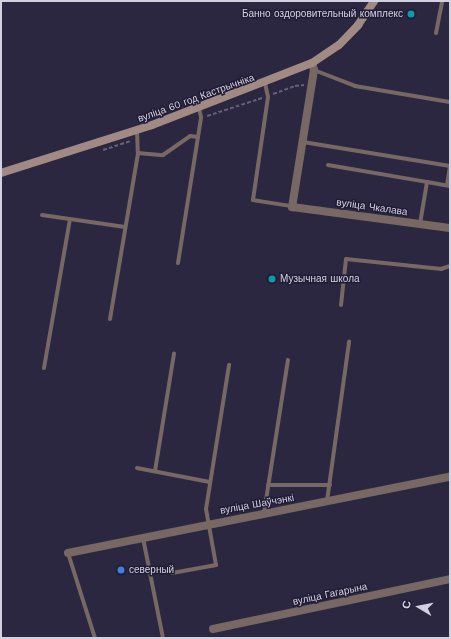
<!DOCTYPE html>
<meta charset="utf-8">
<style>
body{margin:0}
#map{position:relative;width:451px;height:639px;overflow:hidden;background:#2c2740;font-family:"Work Sans",sans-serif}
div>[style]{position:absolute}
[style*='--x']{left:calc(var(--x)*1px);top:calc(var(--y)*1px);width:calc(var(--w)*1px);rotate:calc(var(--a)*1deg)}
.path>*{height:1.5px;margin-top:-0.75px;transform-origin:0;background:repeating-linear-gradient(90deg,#646076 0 4px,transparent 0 6px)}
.lane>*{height:4px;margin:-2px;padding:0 2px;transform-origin:2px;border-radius:2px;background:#776864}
.street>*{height:8px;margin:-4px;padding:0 4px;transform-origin:4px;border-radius:4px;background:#776864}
.secondary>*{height:8px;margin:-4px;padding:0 4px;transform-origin:4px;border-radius:4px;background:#a28a84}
.dots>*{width:11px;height:11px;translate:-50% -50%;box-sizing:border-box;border:2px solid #221d36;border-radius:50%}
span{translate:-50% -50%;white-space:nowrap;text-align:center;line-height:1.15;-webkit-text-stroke:3px #221d36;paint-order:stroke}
.poi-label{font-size:10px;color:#d3d1e1}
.right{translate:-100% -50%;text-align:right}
.left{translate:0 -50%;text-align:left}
.street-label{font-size:10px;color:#d3d1e1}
.frame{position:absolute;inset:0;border:2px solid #d3d1e1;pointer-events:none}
.north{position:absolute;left:399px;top:587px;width:40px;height:40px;-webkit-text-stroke:3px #221d36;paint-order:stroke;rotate:280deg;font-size:11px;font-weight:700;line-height:16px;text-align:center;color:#d3d1e1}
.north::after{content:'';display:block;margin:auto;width:14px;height:18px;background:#d3d1e1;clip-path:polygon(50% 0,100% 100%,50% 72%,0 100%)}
</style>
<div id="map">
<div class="path">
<i style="--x:273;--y:94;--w:23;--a:-20"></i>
<i style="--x:295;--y:86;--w:9;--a:-6"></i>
<i style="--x:207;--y:116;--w:58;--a:-18.1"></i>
<i style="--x:103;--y:150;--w:29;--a:-18"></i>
</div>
<div class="lane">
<i style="--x:436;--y:33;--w:33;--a:-79"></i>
<i style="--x:314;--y:70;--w:44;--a:21.3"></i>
<i style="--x:355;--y:86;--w:96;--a:9.6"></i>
<i style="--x:265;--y:83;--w:14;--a:78"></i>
<i style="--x:268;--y:97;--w:104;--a:98.3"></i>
<i style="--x:253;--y:200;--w:39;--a:9"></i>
<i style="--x:137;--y:130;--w:23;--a:88"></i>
<i style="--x:138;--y:153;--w:25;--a:5"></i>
<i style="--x:163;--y:155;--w:33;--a:-35"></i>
<i style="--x:190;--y:136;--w:8;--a:7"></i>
<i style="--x:198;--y:137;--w:20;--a:-81"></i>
<i style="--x:201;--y:117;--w:9;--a:-103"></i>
<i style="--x:303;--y:142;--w:149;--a:9.3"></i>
<i style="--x:328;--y:165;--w:100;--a:9.7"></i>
<i style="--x:427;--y:182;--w:43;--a:99.5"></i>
<i style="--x:427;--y:182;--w:23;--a:10"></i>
<i style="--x:447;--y:185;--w:19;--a:-81"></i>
<i style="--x:42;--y:215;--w:84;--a:8.2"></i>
<i style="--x:178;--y:263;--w:128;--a:-81"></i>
<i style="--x:341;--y:305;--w:46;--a:-83.8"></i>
<i style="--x:346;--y:259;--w:96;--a:6"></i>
<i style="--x:441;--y:269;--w:9;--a:-18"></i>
<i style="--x:110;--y:319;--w:168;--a:-80.4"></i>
<i style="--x:44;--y:368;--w:151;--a:-80.1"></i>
<i style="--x:137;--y:468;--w:74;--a:10.9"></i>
<i style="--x:155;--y:471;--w:119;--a:-80.8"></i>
<i style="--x:268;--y:485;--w:62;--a:0"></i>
<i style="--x:327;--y:501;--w:161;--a:-82.1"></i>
<i style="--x:264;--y:513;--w:155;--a:-81.1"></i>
<i style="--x:143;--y:538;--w:102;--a:78.7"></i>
<i style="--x:68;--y:553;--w:89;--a:72.4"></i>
<i style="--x:172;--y:573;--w:45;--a:-10.3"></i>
<i style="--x:216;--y:565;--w:57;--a:-100.1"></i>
<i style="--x:206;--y:509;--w:146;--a:-80.9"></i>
</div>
<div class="street">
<i style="--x:312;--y:63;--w:7;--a:74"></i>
<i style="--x:314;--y:70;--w:139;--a:99.1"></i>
<i style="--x:292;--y:207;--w:159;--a:7.6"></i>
<i style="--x:68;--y:553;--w:389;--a:-11.3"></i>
<i style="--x:213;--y:629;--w:242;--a:-11.9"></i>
</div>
<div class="secondary">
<i style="--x:1;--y:173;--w:158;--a:-17.6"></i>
<i style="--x:152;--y:125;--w:172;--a:-21.2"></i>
<i style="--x:312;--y:63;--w:32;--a:-34"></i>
<i style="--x:339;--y:45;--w:28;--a:-46"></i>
<i style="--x:358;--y:25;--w:29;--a:-56"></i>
</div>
<div class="dots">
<i style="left:411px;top:14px;background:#0f9aa8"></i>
<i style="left:272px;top:279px;background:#0f9aa8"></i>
<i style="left:121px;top:570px;background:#3f7fe0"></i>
</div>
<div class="poi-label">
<span class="right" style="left:403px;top:14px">Банно оздоровительный комплекс</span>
<span class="left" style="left:280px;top:279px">Музычная школа</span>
<span class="left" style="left:129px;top:570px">северный</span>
</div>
<div class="street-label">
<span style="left:196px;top:98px;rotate:-20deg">вуліца 60 год Кастрычніка</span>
<span style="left:372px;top:207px;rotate:8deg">вуліца Чкалава</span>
<span style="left:257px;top:504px;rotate:-10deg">вуліца Шаўчэнкі</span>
<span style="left:330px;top:594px;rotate:-12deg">вуліца Гагарына</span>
</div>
<div class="frame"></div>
<div class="north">С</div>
</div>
